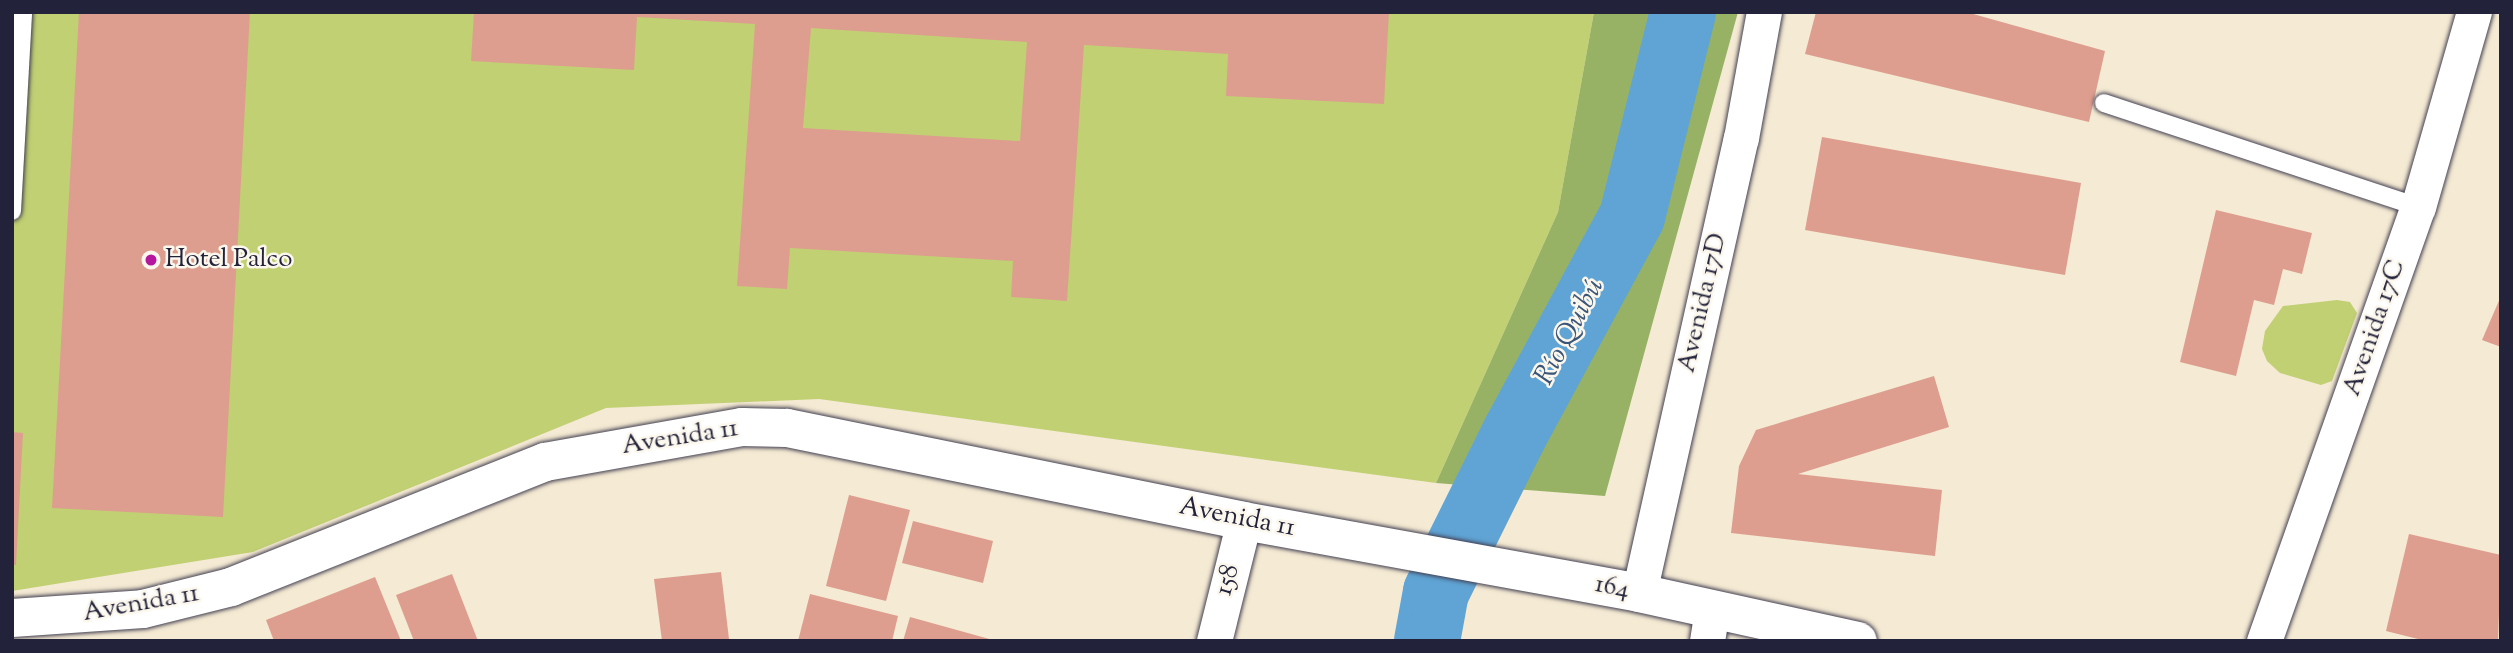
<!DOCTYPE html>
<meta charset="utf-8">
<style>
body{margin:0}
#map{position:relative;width:2513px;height:653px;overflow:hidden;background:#f5ead3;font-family:"Sorts Mill Goudy",serif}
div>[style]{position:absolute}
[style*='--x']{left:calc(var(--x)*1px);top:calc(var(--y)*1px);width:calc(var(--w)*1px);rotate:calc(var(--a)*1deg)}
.green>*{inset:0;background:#c1d073}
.forest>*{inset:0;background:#98b265}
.river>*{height:66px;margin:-33px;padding:0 33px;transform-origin:33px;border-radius:33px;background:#5fa4d5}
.building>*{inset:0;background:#dd9e8f}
.roads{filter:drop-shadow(0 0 2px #424052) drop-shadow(0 0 2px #424052)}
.service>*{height:18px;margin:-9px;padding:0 9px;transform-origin:9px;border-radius:9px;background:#fff}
.minor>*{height:35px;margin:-17.5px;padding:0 17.5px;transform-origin:17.5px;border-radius:17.5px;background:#fff}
.tertiary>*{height:38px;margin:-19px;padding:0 19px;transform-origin:19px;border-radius:19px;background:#fff}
.dots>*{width:19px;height:19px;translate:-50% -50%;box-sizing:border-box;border:4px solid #fbf7ec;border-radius:50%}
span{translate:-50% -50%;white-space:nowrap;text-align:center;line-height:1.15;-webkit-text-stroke:5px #fbf7ec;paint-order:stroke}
.poi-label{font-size:26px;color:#22223b}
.left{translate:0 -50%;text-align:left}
.street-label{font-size:26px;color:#22223b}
.water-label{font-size:28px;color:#3a5679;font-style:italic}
.frame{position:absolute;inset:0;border:14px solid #22223b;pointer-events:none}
</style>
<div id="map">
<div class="green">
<i style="clip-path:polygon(12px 12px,1594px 12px,1558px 212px,1436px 483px,819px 399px,606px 408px,253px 552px,12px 591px)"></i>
<i style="clip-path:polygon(2337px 300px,2350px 302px,2357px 313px,2332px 381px,2321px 385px,2280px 373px,2267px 361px,2262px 349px,2265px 331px,2283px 306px)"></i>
</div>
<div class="forest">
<i style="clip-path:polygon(1594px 12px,1738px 12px,1605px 496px,1436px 483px,1558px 212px)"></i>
</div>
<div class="river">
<i style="--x:1427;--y:641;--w:50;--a:-79.6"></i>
<i style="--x:1436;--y:592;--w:178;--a:-63.6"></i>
<i style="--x:1515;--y:433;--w:246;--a:-61.6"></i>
<i style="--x:1632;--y:217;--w:211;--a:-76"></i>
</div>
<div class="building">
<i style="clip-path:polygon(79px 12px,250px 12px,223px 517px,52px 508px)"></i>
<i style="clip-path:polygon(evenodd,474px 12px,1389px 12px,1384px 104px,1226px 96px,1228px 54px,1084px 45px,1067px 301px,1011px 297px,1013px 261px,790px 248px,787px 289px,737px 286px,755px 24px,637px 17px,634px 70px,471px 61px,474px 12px,811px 28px,1027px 42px,1020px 141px,803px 128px,811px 28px)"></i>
<i style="clip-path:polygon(1816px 12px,1966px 12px,2105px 51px,2089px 122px,1805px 54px)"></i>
<i style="clip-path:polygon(1822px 137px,2081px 183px,2065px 275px,1805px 230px)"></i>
<i style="clip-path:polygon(2216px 210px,2312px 233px,2302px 274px,2283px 269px,2274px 305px,2254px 300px,2236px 376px,2180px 362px)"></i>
<i style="clip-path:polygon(2501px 296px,2501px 347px,2482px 340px)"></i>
<i style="clip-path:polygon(1934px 376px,1949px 427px,1798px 474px,1942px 490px,1935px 556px,1731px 533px,1739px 466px,1756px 430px)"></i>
<i style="clip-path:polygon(12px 432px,23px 433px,16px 565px,12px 565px)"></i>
<i style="clip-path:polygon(849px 495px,910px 510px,886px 601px,826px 586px)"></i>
<i style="clip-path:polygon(913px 521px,993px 541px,983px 583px,902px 563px)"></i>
<i style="clip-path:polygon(2409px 534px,2501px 555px,2498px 641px,2426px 641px,2386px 631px)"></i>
<i style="clip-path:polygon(721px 572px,729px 639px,662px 641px,654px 579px)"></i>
<i style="clip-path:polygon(452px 574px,478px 641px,414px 641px,396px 595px)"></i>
<i style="clip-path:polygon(375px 577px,401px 641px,274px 641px,266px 620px)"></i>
<i style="clip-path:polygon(810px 594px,898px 616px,892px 641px,798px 641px)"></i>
<i style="clip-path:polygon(910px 617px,993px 640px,993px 641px,903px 641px)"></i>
</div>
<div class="roads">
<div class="service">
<i style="--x:2104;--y:103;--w:331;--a:18.3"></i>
<i style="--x:12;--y:211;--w:199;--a:-86.8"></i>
</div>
<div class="minor">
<i style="--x:1639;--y:593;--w:466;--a:-77.4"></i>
<i style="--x:1741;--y:138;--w:128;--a:-79.7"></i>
<i style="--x:1214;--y:641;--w:124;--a:-76"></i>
<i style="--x:1707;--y:641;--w:31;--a:-81"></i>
<i style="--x:2264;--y:641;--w:461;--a:-70.5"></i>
<i style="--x:2418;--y:207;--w:203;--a:-74"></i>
</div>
<div class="tertiary">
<i style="--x:12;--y:618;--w:131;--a:-3.9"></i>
<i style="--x:143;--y:609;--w:91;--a:-14"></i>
<i style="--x:231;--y:587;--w:338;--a:-21.7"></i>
<i style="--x:545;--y:462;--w:200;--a:-10.1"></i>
<i style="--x:742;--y:427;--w:45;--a:1.3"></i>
<i style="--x:787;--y:428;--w:466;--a:11.5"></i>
<i style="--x:1244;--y:521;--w:402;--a:10.3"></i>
<i style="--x:1639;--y:593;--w:224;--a:12.4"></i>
</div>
</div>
<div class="dots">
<i style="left:151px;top:260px;background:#b5179e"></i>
</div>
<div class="poi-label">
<span class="left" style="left:165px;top:260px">Hotel Palco</span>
</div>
<div class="street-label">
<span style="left:1703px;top:303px;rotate:-77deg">Avenida 17D</span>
<span style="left:2375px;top:328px;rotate:-71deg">Avenida 17C</span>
<span style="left:680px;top:438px;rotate:-9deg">Avenida 11</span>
<span style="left:1237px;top:518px;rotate:11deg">Avenida 11</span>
<span style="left:1228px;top:580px;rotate:-75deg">158</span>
<span style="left:1612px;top:588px;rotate:11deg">164</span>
<span style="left:141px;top:604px;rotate:-10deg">Avenida 11</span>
</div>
<div class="water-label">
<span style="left:1570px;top:332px;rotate:-62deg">Río Quibú</span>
</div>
<div class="frame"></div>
</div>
